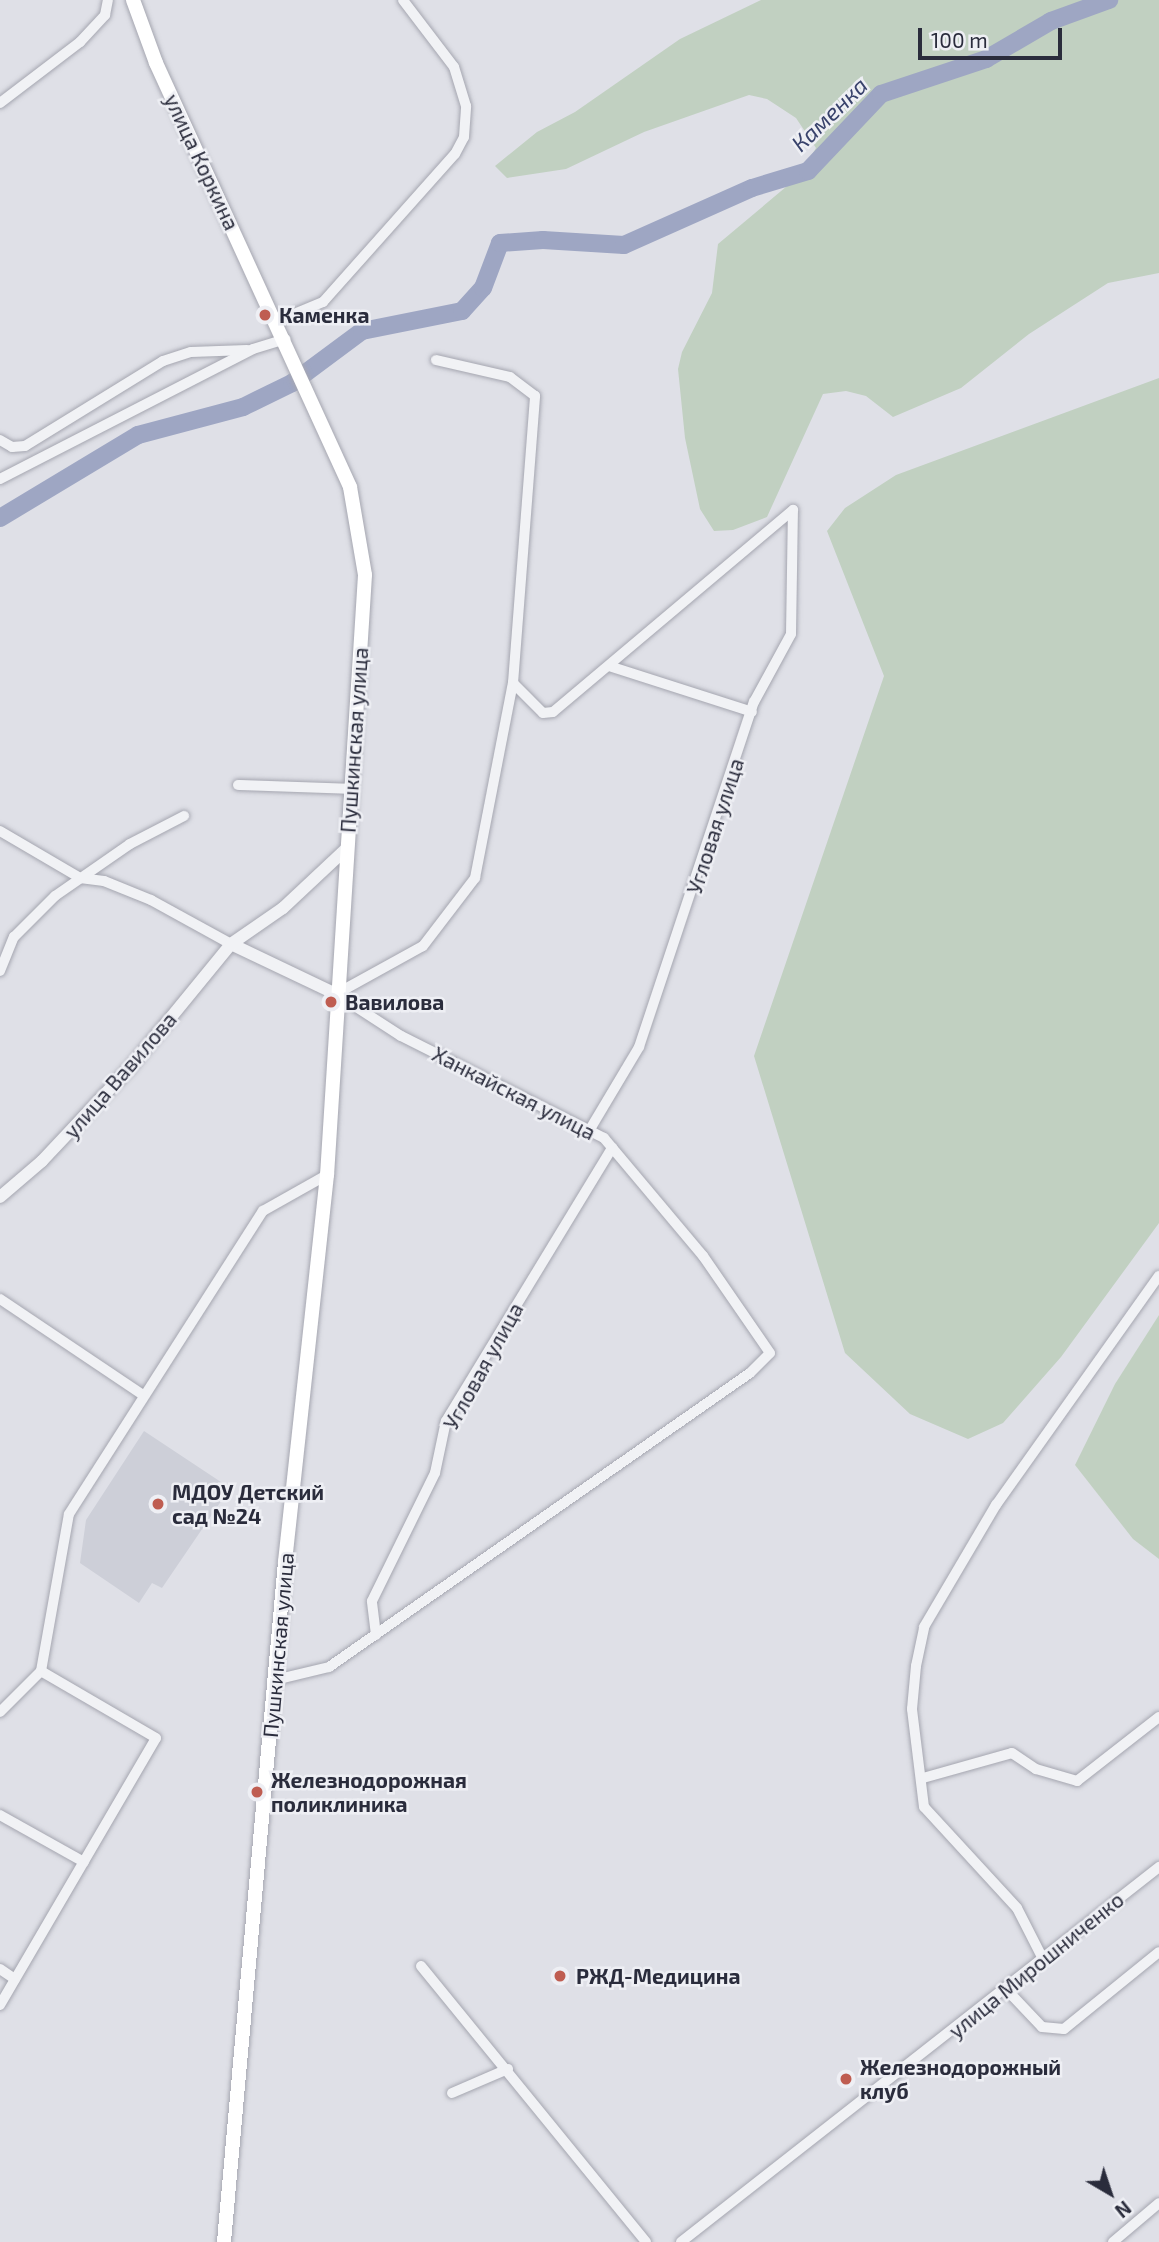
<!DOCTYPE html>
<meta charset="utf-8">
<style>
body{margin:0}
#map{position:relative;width:1159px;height:2242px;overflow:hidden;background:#dfe0e7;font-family:"Exo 2",sans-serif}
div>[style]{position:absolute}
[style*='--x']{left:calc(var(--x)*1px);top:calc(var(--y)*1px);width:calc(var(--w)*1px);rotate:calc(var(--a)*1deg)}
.built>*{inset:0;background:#cdcfd8}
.green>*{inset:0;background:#c1d0c1}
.river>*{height:18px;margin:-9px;padding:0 9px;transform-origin:9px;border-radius:9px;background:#9ea6c3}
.roads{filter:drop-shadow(0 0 2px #a5a6b0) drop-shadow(0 0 2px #a5a6b0)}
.minor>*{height:10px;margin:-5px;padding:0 5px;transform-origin:5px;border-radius:5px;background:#f1f2f5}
.tertiary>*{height:12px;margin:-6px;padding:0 6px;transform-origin:6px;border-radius:6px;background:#f1f2f5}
.secondary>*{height:14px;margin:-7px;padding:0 7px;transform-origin:7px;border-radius:7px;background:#fff}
.dots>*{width:19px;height:19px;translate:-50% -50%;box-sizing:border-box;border:4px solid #eeeff4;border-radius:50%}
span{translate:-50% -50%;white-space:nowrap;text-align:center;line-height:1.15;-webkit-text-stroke:5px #eeeff4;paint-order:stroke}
.street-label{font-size:21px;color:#2a2c3c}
.poi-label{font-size:21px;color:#2a2c3c;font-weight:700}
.left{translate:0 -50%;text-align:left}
.water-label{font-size:23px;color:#38426b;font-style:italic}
.north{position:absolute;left:1075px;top:2158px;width:70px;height:70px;-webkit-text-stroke:5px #eeeff4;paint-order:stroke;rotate:141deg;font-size:19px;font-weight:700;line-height:28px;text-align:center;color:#2a2c3c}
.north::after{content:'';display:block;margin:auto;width:24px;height:32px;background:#2a2c3c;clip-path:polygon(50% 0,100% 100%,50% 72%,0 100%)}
.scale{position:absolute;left:918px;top:28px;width:144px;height:32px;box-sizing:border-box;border:4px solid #2a2c3c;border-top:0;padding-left:9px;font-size:21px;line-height:24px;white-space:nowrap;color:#2a2c3c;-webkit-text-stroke:5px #eeeff4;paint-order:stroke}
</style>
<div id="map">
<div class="built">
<i style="clip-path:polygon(144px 1431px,230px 1488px,162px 1588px,152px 1583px,139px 1603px,80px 1563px,86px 1520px)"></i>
</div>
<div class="green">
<i style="clip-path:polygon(761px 0,1159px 0,1159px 273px,1108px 283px,1029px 334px,961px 388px,893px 417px,866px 396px,846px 391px,823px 394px,767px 517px,733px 530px,714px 531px,700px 509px,685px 438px,678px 369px,682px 352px,712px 293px,718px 244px,799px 176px,816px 148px,796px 118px,767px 99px,749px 95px,644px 132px,566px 169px,507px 178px,495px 166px,537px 132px,575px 112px,680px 39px)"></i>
<i style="clip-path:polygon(1159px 378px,1159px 1223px,1061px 1357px,1003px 1423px,968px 1439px,910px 1414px,845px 1353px,754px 1056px,884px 676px,827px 531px,845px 508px,896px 475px)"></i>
<i style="clip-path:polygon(1159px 1315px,1159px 1559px,1133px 1539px,1075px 1465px,1115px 1384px)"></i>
</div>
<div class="river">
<i style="--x:0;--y:518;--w:161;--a:-31"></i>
<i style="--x:138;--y:435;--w:109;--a:-14.9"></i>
<i style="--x:243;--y:407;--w:55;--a:-26.1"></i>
<i style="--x:292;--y:383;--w:87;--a:-36.6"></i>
<i style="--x:362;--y:331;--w:102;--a:-11.3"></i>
<i style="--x:462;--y:311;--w:31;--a:-48"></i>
<i style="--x:483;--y:288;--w:48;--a:-69.3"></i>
<i style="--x:500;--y:243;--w:43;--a:-4"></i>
<i style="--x:543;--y:240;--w:81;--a:3.5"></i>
<i style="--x:624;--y:245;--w:140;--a:-24"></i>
<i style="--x:752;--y:188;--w:59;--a:-16.9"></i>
<i style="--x:808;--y:171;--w:106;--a:-46.5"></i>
<i style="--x:881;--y:94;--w:111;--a:-18.4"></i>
<i style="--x:986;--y:59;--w:75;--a:-30.3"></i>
<i style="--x:1051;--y:21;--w:62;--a:-19.9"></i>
</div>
<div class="roads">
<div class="minor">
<i style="--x:0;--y:103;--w:101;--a:-37.3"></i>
<i style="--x:80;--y:42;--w:37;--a:-47"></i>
<i style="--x:105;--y:15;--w:15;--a:-79"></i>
<i style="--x:277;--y:321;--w:50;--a:-22.4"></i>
<i style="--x:323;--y:302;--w:198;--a:-48.3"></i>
<i style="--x:455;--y:154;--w:19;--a:-62"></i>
<i style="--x:464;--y:137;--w:31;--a:-86"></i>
<i style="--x:466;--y:106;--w:41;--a:-107.1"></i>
<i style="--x:454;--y:67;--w:84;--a:-127.3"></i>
<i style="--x:0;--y:440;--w:14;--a:30"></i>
<i style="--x:12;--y:447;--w:13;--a:-4"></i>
<i style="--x:25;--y:446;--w:162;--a:-31.6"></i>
<i style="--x:163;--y:361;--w:29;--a:-18"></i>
<i style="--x:191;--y:352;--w:56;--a:-2"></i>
<i style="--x:0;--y:479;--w:284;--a:-27.2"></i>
<i style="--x:253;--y:349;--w:34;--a:-17"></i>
<i style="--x:609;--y:666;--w:150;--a:17.8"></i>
<i style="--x:513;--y:683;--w:42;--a:45"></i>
<i style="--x:543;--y:713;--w:10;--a:-6"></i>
<i style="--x:553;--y:712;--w:314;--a:-40.1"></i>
<i style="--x:238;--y:785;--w:112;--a:2"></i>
<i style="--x:0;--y:831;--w:93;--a:30.4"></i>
<i style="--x:80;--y:878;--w:24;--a:7"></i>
<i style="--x:104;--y:881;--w:51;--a:22"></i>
<i style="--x:151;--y:900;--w:91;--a:28.8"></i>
<i style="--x:0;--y:971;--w:37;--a:-68"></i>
<i style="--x:14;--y:937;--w:58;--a:-45"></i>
<i style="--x:55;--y:896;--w:91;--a:-34.7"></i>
<i style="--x:130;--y:844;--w:61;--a:-27.4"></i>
<i style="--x:589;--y:1131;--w:98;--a:-59.2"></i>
<i style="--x:639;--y:1047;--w:364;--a:-71.6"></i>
<i style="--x:754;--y:702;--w:77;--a:-61.4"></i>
<i style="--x:791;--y:634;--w:124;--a:-89.1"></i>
<i style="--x:0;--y:1299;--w:172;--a:33.9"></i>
<i style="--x:376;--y:1635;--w:34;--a:-97"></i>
<i style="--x:372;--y:1601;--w:143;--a:-63.8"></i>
<i style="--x:435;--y:1473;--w:53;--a:-78.1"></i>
<i style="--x:446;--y:1421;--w:320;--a:-58.7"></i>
<i style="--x:275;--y:1680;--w:56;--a:-13.5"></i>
<i style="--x:329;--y:1667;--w:513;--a:-34.93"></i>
<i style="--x:750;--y:1373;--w:28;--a:-45"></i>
<i style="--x:770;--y:1353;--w:118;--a:-124.6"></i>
<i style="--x:703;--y:1256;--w:154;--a:-130"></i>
<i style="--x:604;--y:1138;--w:227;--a:-153.3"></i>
<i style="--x:401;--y:1036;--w:77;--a:-147.1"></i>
<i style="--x:336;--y:994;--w:99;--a:-28.9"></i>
<i style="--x:423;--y:946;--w:86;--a:-52.6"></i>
<i style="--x:475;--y:878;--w:199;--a:-79"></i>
<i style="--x:513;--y:683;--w:288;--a:-85.6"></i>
<i style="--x:535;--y:396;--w:31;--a:-143"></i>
<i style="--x:510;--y:377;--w:76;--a:-167.1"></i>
<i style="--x:0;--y:1712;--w:58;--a:-45"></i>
<i style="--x:41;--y:1671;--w:159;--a:-79.9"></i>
<i style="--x:69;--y:1514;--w:360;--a:-57.4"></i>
<i style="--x:263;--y:1211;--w:73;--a:-29.4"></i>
<i style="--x:923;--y:1778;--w:92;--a:-15.7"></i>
<i style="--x:1012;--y:1753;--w:29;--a:34"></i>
<i style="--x:1036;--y:1769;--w:43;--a:16.3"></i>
<i style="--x:1077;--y:1781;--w:104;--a:-38"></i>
<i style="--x:0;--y:1815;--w:96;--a:29.2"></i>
<i style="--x:1043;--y:1959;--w:57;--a:-117"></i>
<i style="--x:1017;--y:1908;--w:137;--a:-132.6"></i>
<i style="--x:924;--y:1807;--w:99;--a:-97"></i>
<i style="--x:912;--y:1709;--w:43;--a:-84.7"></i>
<i style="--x:916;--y:1666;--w:40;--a:-78"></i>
<i style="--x:924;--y:1627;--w:142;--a:-59.5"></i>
<i style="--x:996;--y:1505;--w:281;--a:-54.6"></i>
<i style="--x:421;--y:1966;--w:356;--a:50.8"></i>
<i style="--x:0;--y:1969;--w:18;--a:34"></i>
<i style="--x:1006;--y:1989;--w:52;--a:46.5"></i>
<i style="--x:1042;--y:2027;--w:22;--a:5"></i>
<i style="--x:1064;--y:2029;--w:122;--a:-39"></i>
<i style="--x:0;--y:2005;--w:309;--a:-59.7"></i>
<i style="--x:156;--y:1738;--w:133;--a:-149.8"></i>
<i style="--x:452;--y:2093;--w:61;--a:-23.2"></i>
<i style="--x:681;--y:2242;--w:608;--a:-38.11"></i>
<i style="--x:1113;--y:2242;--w:60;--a:-40.3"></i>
</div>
<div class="tertiary">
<i style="--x:231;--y:944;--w:116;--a:25.5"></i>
<i style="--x:0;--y:1197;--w:55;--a:-40.6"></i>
<i style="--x:42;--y:1161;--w:132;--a:-46.8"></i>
<i style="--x:132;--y:1065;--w:156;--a:-50.7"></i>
<i style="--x:231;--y:944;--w:63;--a:-34.7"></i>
<i style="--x:283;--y:908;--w:86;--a:-43.1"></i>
</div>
<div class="secondary">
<i style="--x:133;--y:0;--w:67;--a:69.9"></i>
<i style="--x:156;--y:63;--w:466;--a:65.4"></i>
<i style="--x:350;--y:487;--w:89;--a:80.3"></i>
<i style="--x:365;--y:575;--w:601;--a:93.62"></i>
<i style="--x:327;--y:1175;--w:389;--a:96.2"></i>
<i style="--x:285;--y:1562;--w:683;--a:95.13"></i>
</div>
</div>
<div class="dots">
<i style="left:265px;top:315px;background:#bf5d51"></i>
<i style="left:331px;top:1002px;background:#bf5d51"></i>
<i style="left:158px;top:1504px;background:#bf5d51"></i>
<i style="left:257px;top:1792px;background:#bf5d51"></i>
<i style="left:560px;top:1976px;background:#bf5d51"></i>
<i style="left:846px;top:2079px;background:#bf5d51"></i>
</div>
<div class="street-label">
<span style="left:202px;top:162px;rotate:65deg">улица Коркина</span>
<span style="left:354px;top:740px;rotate:-86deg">Пушкинская улица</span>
<span style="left:715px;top:826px;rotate:-72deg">Угловая улица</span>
<span style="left:120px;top:1075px;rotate:-49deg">улица Вавилова</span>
<span style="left:514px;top:1093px;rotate:27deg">Ханкайская улица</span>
<span style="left:483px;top:1366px;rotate:-61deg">Угловая улица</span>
<span style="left:278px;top:1645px;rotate:-85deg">Пушкинская улица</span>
<span style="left:1036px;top:1965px;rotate:-39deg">улица Мирошниченко</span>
</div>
<div class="poi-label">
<span class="left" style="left:279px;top:315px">Каменка</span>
<span class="left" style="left:345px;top:1002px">Вавилова</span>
<span class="left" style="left:172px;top:1504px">МДОУ Детский<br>сад №24</span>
<span class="left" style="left:271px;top:1792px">Железнодорожная<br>поликлиника</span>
<span class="left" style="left:576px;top:1976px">РЖД-Медицина</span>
<span class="left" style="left:860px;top:2079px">Железнодорожный<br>клуб</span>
</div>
<div class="water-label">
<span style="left:829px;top:114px;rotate:-44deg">Каменка</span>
</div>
<div class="north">N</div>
<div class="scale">100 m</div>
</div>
